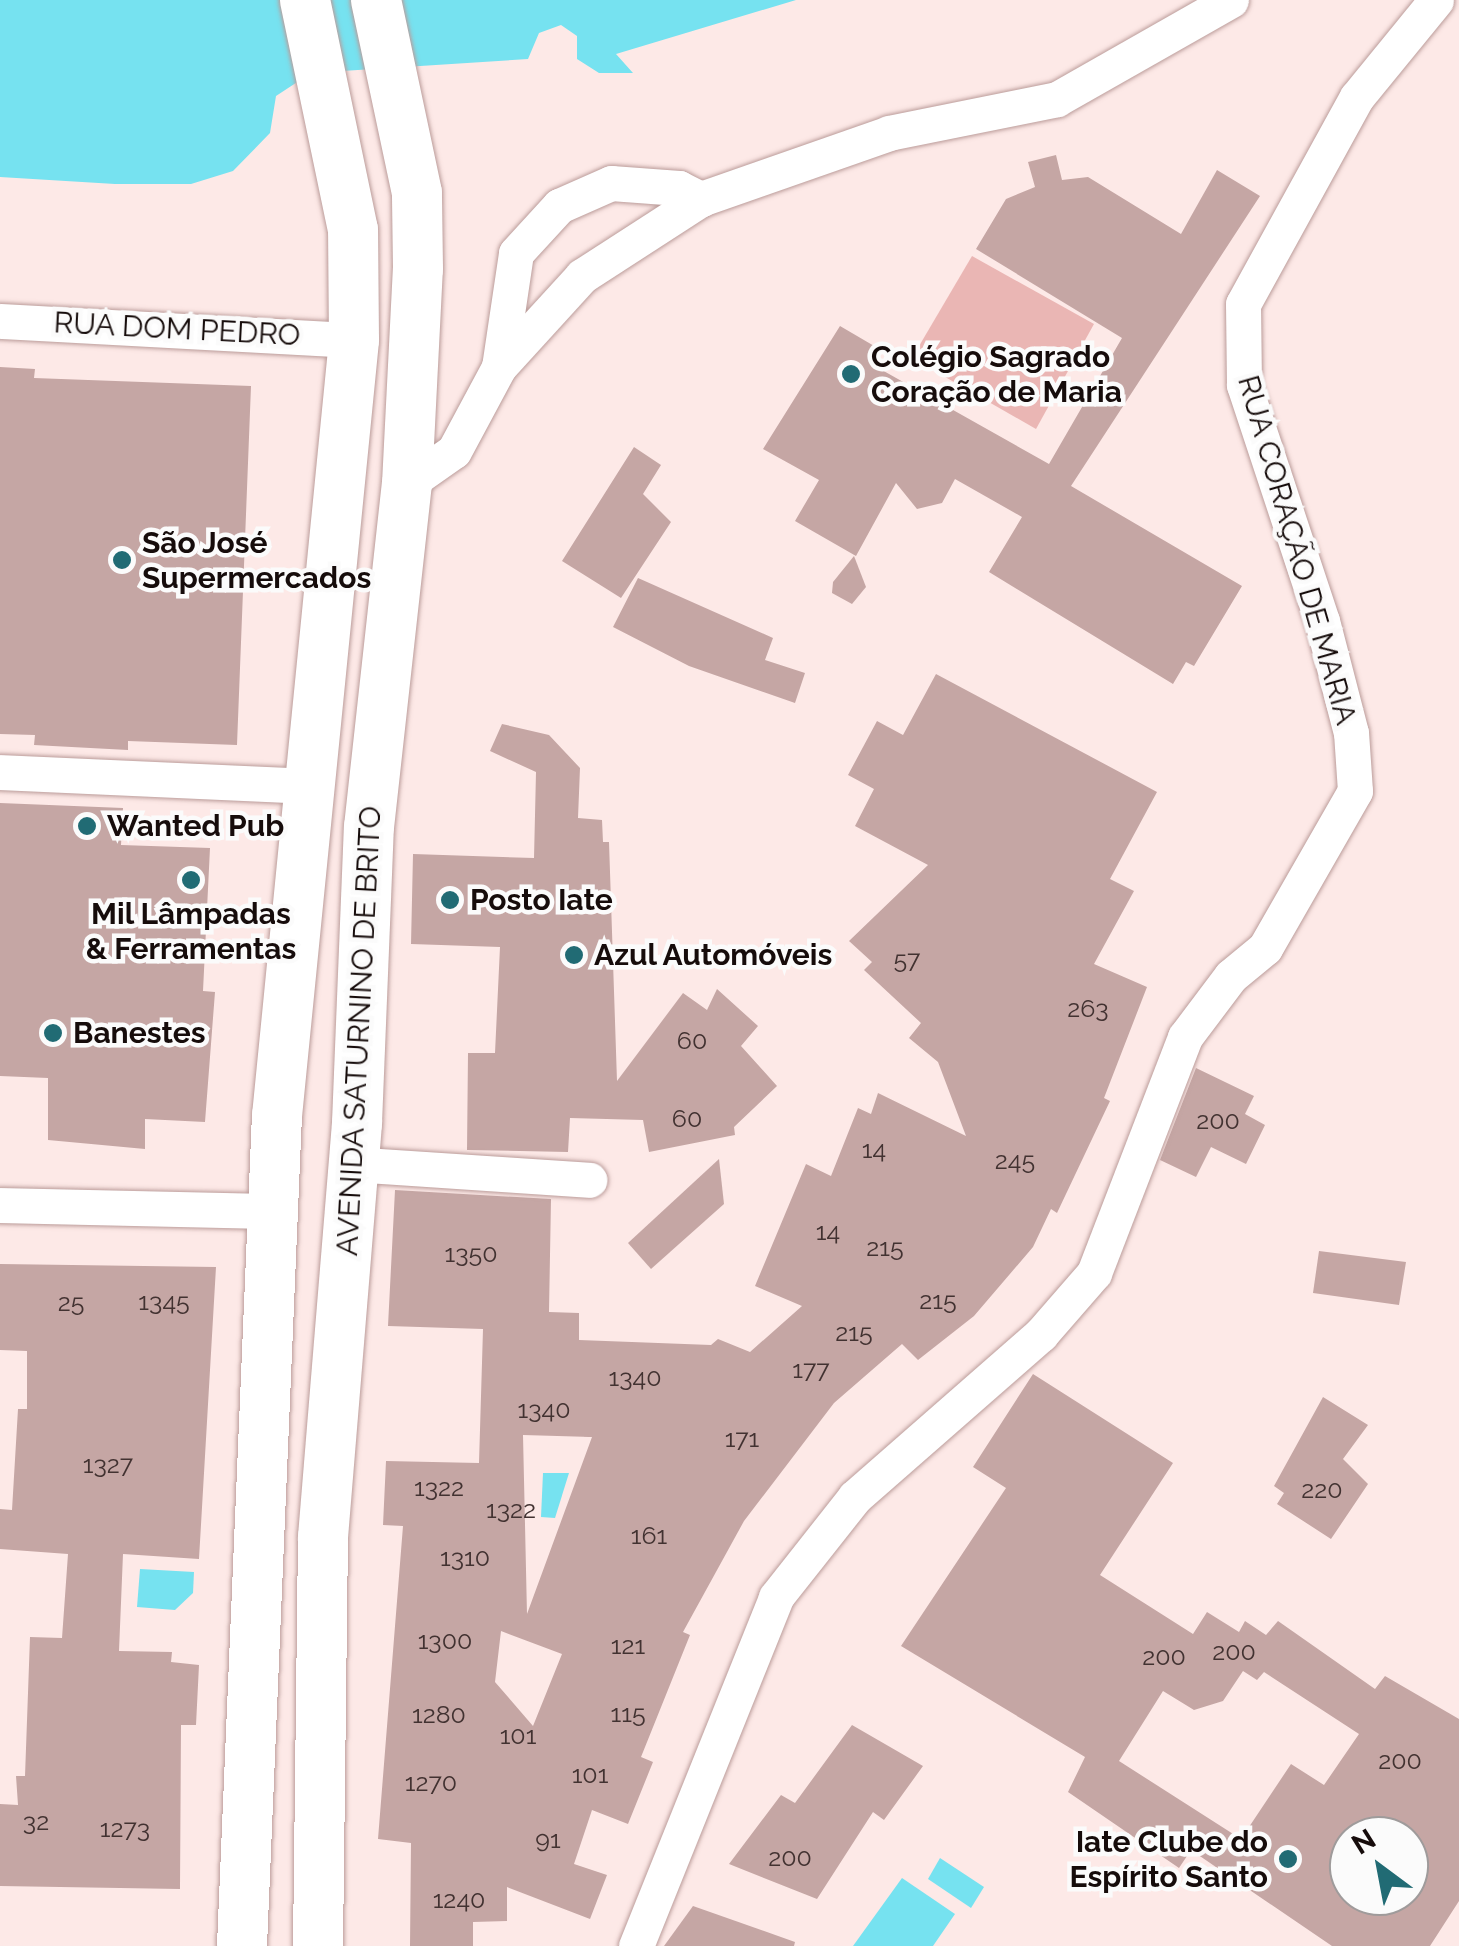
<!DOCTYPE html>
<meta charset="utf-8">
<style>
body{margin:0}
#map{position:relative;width:1459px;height:1946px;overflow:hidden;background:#fde9e7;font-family:Raleway,sans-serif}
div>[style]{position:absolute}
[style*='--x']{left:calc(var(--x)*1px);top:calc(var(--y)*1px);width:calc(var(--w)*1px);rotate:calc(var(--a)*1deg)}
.green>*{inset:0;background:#eab6b4}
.water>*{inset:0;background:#76e2f0}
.building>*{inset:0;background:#c5a6a4}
.roads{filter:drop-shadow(0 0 2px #bb9c9a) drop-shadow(0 0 2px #bb9c9a)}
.street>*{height:35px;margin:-17.5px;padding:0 17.5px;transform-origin:17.5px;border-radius:17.5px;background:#fff}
.secondary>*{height:50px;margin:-25px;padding:0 25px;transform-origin:25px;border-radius:25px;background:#fff}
.dots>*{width:28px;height:28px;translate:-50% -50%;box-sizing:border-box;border:5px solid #fbfbfb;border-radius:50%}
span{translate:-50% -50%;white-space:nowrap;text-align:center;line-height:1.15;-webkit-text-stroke:9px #fbfbfb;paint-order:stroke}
.number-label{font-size:25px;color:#423231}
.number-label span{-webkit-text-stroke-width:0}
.street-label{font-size:30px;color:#160c0b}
.poi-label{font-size:30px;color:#160c0b;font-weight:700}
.left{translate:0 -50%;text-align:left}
.right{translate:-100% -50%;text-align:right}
.north{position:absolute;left:1329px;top:1816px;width:100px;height:100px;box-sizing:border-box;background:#fbfbfb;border:2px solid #9f9b9b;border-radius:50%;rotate:328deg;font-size:28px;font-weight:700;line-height:40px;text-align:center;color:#160c0b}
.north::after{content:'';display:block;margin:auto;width:35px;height:45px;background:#216b74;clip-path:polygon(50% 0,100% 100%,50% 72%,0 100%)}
</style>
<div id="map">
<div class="green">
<i style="clip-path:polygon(972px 256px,1094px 324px,1036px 429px,912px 358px)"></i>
</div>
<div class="water">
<i style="clip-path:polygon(0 0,796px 0,616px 54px,633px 73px,599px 73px,577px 59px,577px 36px,561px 25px,539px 33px,528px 59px,311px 73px,276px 96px,270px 133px,233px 171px,191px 184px,115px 184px,0 177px)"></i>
<i style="clip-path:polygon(543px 1473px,569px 1473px,555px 1518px,541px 1517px)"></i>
<i style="clip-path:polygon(140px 1569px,194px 1572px,193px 1593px,175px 1610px,137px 1607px)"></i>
<i style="clip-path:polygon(940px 1858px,984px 1887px,971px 1908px,928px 1879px)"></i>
<i style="clip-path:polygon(902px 1878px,955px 1914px,933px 1946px,853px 1946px)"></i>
</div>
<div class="building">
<i style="clip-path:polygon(1056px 155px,1062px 180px,1088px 177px,1181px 234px,1217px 170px,1260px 196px,1071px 486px,1242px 586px,1194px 666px,1186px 662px,1173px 684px,989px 572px,1022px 517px,955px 479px,942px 503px,917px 509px,896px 483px,856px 556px,795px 521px,819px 480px,763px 449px,840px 326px,881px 350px,873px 365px,1049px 464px,1122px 338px,976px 249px,1006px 199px,1035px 187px,1028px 162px)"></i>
<i style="clip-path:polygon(0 367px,35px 369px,34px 378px,251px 386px,237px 745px,128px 741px,128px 750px,34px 745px,35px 735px,0 734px)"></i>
<i style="clip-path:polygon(634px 447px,661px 465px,643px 494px,671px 522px,621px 598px,562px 561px)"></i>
<i style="clip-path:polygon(854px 556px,866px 587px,852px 604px,832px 593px,833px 582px)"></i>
<i style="clip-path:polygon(638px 578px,773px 638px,765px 660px,805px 673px,795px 703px,689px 666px,613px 627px)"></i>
<i style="clip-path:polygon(evenodd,936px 674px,1157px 792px,1110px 879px,1134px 891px,1094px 964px,1147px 987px,1104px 1098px,1110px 1101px,1057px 1213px,1051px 1209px,1033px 1247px,974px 1316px,918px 1360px,902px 1344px,834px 1403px,744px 1521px,683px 1632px,690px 1635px,641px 1757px,653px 1762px,628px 1824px,592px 1810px,574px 1864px,607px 1875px,590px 1919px,507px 1887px,507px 1921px,473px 1922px,473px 1946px,410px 1946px,411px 1843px,378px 1839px,403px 1526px,383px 1525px,386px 1461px,479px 1463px,483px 1329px,388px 1326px,395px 1190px,551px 1199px,549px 1312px,579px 1313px,579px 1340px,711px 1345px,718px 1339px,750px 1352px,802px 1306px,755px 1286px,806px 1164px,831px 1176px,858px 1108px,871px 1114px,878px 1093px,966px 1136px,938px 1062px,909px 1038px,921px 1023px,864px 970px,872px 962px,849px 941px,928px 865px,855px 826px,874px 789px,848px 775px,877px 721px,903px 735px,936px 674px,523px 1435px,592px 1437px,527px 1614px,523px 1435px,936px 674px,501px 1631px,562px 1654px,533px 1726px,495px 1682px,501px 1631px)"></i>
<i style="clip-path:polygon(502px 724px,549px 735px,580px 768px,578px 818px,602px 820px,603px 842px,609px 842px,617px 1081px,683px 993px,707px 1010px,717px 989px,758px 1026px,741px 1046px,777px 1086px,734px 1127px,735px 1135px,649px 1152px,643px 1120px,570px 1118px,568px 1152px,467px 1150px,468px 1053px,495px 1053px,500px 947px,411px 944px,413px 854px,534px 858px,536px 772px,490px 751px)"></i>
<i style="clip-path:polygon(0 803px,123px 808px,121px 845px,210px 848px,203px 991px,215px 992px,205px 1122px,145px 1119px,145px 1149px,48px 1140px,48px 1078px,0 1076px)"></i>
<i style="clip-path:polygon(1196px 1068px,1254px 1096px,1245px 1114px,1265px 1125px,1246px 1164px,1211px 1147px,1196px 1177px,1160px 1160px)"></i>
<i style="clip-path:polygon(719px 1159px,724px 1204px,651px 1269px,628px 1243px)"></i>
<i style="clip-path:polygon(1319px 1251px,1406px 1262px,1399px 1305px,1313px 1293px)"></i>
<i style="clip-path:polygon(0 1264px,216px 1267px,199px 1559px,123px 1554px,119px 1651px,172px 1652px,171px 1662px,199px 1665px,196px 1725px,181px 1725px,180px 1889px,0 1886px,0 1804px,18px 1805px,16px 1776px,25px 1776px,30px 1637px,62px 1638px,68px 1554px,0 1549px,0 1509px,12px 1510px,18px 1409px,27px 1409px,27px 1351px,0 1350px)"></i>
<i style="clip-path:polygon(evenodd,1033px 1374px,1173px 1463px,1100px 1575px,1193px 1634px,1207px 1612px,1239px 1632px,1245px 1621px,1266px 1635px,1278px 1621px,1375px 1689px,1385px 1676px,1459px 1719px,1459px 1901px,1430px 1946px,1332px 1946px,1191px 1850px,1179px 1868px,1068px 1792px,1085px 1757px,901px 1646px,1006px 1488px,973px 1467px,1033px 1374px,1243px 1671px,1257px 1680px,1264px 1672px,1359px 1734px,1324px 1785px,1291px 1764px,1241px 1839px,1119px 1761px,1163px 1691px,1194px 1710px,1223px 1701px,1243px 1671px,1033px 1374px,1349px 1836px,1409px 1836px,1409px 1896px,1349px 1896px,1349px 1836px)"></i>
<i style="clip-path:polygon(1323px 1397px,1368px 1425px,1343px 1459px,1368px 1484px,1331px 1539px,1277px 1504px,1284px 1493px,1274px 1486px)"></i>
<i style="clip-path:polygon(852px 1725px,923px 1766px,884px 1820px,873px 1812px,817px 1899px,729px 1864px,781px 1795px,795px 1803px)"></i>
<i style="clip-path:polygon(693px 1906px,795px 1942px,794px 1946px,664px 1946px)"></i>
</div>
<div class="roads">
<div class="street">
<i style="--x:0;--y:321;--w:355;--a:3.1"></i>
<i style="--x:499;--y:367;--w:115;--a:-81.5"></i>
<i style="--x:516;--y:253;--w:64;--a:-47.5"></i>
<i style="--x:559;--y:206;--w:57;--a:-23.9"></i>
<i style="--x:611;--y:183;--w:68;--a:4.2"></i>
<i style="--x:679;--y:188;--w:25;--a:27"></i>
<i style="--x:407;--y:484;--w:57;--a:-35.1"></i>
<i style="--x:454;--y:451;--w:95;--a:-61.8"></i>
<i style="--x:499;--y:367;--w:123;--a:-47.6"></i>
<i style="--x:582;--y:276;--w:142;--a:-32.9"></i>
<i style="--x:701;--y:199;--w:199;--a:-19.3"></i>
<i style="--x:889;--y:133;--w:171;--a:-11.4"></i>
<i style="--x:1057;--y:99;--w:200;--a:-29.6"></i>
<i style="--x:0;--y:772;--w:310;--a:2.6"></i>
<i style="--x:351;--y:1164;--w:239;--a:3.8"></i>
<i style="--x:0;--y:1205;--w:273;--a:1.3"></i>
<i style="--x:636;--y:1946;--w:376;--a:-68.1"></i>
<i style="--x:776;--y:1597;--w:127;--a:-51.7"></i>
<i style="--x:855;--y:1497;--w:247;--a:-41.2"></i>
<i style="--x:1041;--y:1334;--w:81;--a:-49"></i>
<i style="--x:1094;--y:1273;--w:253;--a:-68.9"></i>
<i style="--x:1185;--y:1037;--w:76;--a:-53"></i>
<i style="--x:1231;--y:976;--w:44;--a:-39.5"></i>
<i style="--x:1265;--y:948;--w:181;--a:-60.2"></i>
<i style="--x:1355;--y:791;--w:58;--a:-93.9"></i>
<i style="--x:1351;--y:733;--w:116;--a:-104.5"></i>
<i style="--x:1322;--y:621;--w:249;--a:-108.3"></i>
<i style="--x:1244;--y:385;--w:81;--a:-90.7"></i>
<i style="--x:1243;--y:304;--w:236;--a:-61.2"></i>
<i style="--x:1357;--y:97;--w:125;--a:-50.8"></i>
</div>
<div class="secondary">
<i style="--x:242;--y:1946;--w:831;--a:-87.59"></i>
<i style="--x:277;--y:1116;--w:780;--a:-84.33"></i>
<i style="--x:354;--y:340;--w:110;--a:-90.5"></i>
<i style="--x:353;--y:230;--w:235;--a:-101.8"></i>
<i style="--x:318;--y:1946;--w:409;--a:-89.3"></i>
<i style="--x:323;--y:1537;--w:415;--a:-85.3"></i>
<i style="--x:357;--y:1123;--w:296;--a:-87.7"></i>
<i style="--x:369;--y:827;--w:345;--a:-83.7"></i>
<i style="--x:407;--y:484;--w:215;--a:-87.1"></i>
<i style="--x:418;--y:269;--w:76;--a:-90.8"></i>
<i style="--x:417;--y:193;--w:197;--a:-102"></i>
</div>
</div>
<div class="dots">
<i style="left:851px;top:374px;background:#216b74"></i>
<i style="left:122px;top:560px;background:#216b74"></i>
<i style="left:87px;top:826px;background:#216b74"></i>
<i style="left:191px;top:880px;background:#216b74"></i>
<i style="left:450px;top:900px;background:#216b74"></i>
<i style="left:574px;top:955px;background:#216b74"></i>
<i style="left:53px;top:1033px;background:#216b74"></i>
<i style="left:1288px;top:1859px;background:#216b74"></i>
</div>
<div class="number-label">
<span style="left:907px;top:959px">57</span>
<span style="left:1088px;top:1008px">263</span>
<span style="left:692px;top:1040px">60</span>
<span style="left:687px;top:1118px">60</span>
<span style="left:1218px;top:1120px">200</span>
<span style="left:874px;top:1149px">14</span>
<span style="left:1015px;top:1160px">245</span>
<span style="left:828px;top:1231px">14</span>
<span style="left:885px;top:1247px">215</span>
<span style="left:471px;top:1253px">1350</span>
<span style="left:938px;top:1300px">215</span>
<span style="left:164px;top:1301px">1345</span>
<span style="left:71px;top:1302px">25</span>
<span style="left:854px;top:1332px">215</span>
<span style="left:811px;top:1369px">177</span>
<span style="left:635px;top:1377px">1340</span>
<span style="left:544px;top:1409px">1340</span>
<span style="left:742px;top:1438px">171</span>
<span style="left:108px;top:1464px">1327</span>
<span style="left:439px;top:1487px">1322</span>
<span style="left:1322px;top:1489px">220</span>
<span style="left:511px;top:1509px">1322</span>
<span style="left:649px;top:1535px">161</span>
<span style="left:465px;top:1557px">1310</span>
<span style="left:445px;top:1640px">1300</span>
<span style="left:628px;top:1645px">121</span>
<span style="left:1234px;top:1651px">200</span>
<span style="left:1164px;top:1656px">200</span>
<span style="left:628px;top:1713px">115</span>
<span style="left:439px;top:1714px">1280</span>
<span style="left:518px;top:1735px">101</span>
<span style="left:1400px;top:1760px">200</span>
<span style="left:590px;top:1774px">101</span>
<span style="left:431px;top:1782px">1270</span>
<span style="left:36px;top:1821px">32</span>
<span style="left:125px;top:1828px">1273</span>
<span style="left:548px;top:1839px">91</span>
<span style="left:790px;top:1857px">200</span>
<span style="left:459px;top:1899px">1240</span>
</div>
<div class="street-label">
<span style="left:177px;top:329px;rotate:3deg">RUA DOM PEDRO</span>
<span style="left:1297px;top:550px;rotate:74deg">RUA CORAÇÃO DE MARIA</span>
<span style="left:359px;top:1031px;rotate:-87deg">AVENIDA SATURNINO DE BRITO</span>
</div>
<div class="poi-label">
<span class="left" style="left:871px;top:374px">Colégio Sagrado<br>Coração de Maria</span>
<span class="left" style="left:142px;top:560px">São José<br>Supermercados</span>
<span class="left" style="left:107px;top:826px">Wanted Pub</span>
<span class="left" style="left:470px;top:900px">Posto Iate</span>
<span style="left:191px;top:931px">Mil Lâmpadas<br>&amp; Ferramentas</span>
<span class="left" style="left:594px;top:955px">Azul Automóveis</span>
<span class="left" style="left:73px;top:1033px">Banestes</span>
<span class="right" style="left:1268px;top:1859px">Iate Clube do<br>Espírito Santo</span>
</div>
<div class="north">N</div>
</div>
